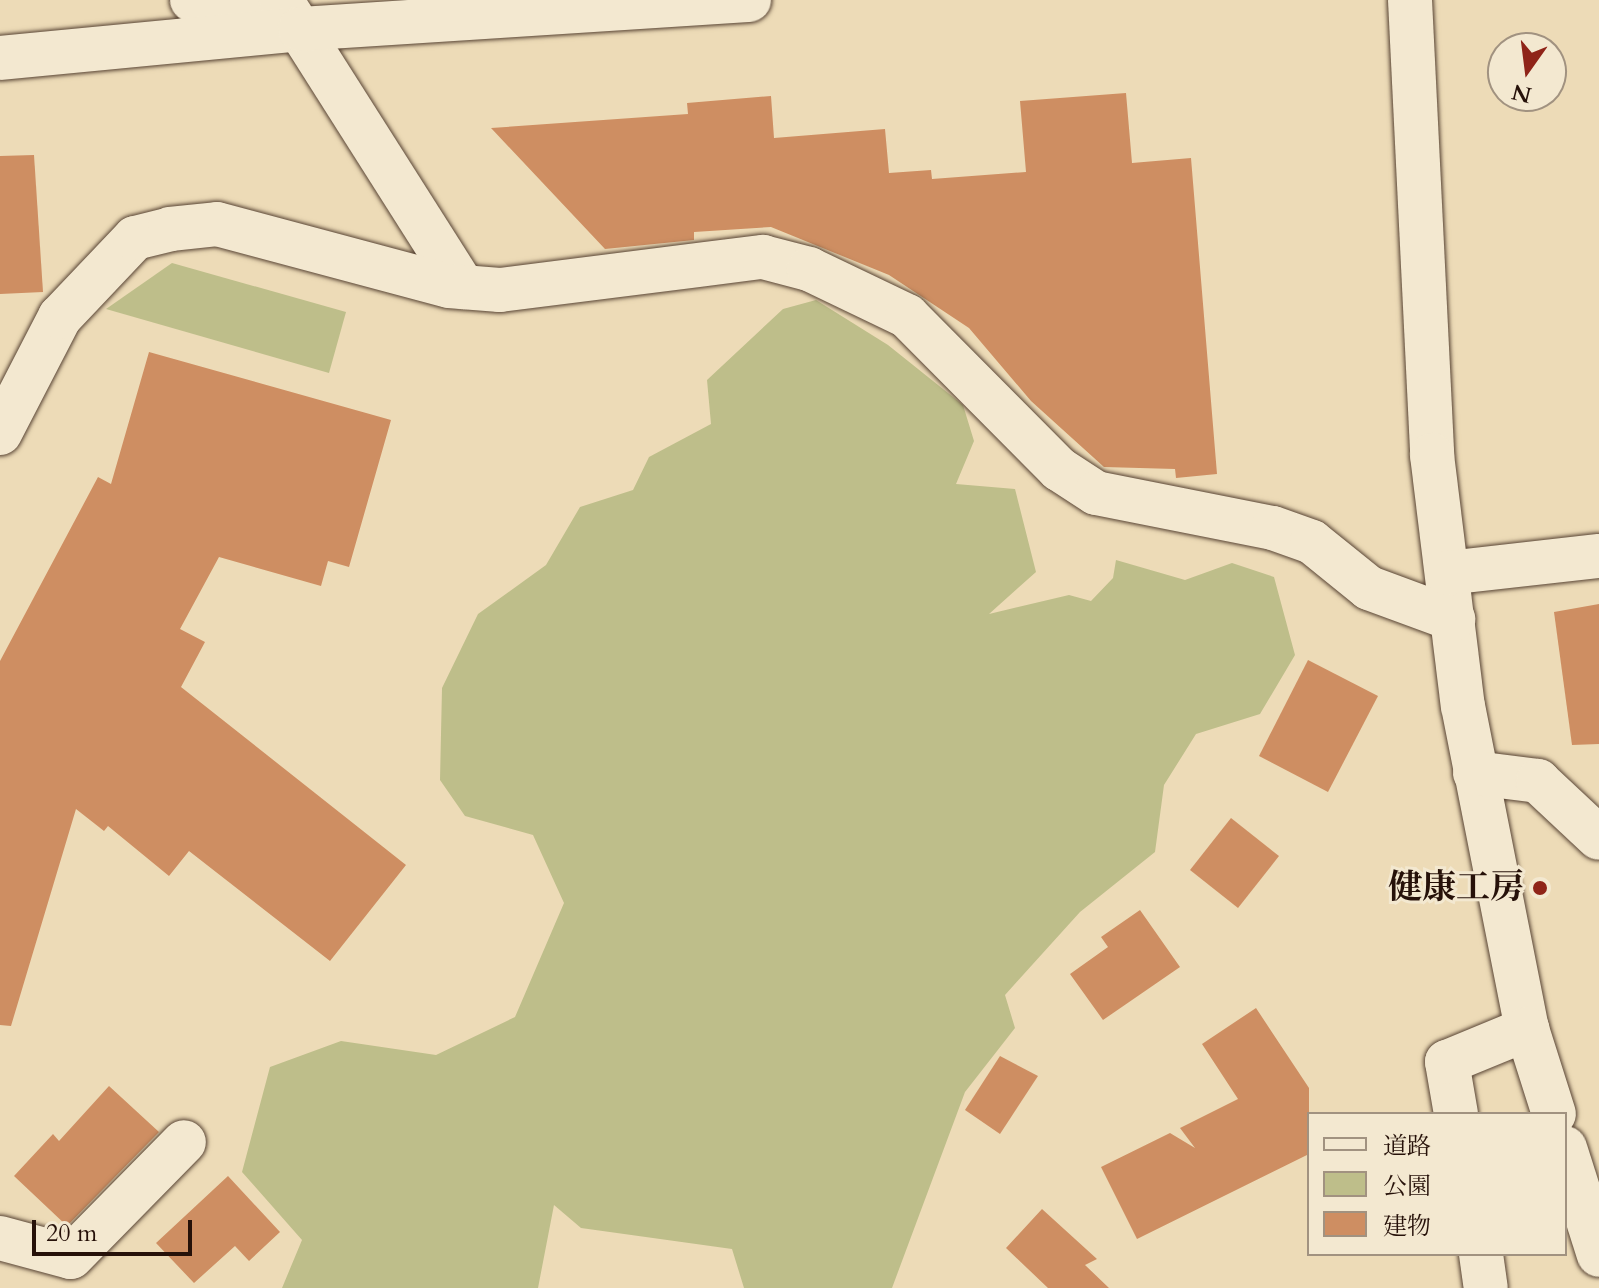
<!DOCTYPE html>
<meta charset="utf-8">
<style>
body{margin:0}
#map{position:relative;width:1599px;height:1288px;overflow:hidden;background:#eddbb7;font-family:Cardo,"Noto Serif JP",serif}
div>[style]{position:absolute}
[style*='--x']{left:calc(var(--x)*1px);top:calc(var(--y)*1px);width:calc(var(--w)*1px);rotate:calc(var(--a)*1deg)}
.green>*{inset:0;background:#bebe8a}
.building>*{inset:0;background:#ce8e62}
.roads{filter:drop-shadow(0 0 2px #584434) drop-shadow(0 0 2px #584434)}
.minor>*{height:44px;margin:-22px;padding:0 22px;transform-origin:22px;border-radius:22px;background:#f3e8d0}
.dots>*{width:22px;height:22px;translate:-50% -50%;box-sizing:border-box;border:4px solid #f3e8d0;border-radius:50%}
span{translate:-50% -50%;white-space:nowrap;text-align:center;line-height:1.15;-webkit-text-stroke:6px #f3e8d0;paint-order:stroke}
.poi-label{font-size:34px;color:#261109;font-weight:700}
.right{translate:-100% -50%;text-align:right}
.legend{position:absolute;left:1307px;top:1112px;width:260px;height:144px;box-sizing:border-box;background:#f3e8d0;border:2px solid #a19280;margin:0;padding:10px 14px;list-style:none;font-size:24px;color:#261109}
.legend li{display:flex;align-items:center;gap:16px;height:40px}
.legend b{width:40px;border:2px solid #a19280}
.north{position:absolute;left:1487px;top:32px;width:80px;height:80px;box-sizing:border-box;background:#f3e8d0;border:2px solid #a19280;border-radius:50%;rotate:194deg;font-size:22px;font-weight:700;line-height:32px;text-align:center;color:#261109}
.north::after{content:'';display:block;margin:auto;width:28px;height:36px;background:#8f2418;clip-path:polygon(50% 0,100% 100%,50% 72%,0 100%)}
.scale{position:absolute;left:32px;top:1220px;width:160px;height:36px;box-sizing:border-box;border:4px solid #261109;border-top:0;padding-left:10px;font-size:24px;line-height:28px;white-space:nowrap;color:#261109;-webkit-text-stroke:6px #f3e8d0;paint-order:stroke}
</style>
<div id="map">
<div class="green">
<i style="clip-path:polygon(172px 263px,346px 312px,329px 373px,106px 309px)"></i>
<i style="clip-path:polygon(816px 300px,888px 345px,963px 405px,974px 441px,956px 484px,1015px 489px,1036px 572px,989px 614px,1069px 595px,1091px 601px,1113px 578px,1116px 560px,1185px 580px,1232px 563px,1274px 577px,1295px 655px,1260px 714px,1196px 734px,1164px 785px,1155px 852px,1080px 912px,1005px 995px,1015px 1028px,965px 1092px,892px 1288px,744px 1288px,732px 1249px,581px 1228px,554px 1205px,538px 1288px,282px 1288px,302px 1240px,242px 1172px,270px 1067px,341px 1041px,436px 1055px,515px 1017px,564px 903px,533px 835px,465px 816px,440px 780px,442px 688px,478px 614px,546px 565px,580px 507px,633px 490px,649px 457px,711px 424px,707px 380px,783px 309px)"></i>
</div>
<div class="building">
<i style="clip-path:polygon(1126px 93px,1132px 163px,1191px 158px,1217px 474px,1176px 478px,1175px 469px,1104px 467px,1031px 401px,969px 328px,889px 275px,771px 227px,694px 232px,694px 240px,605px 249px,491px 128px,688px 114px,687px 103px,771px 96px,774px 138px,885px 129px,889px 173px,931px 170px,932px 179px,1026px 172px,1020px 101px)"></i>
<i style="clip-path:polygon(34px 155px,43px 292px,0 294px,0 156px)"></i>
<i style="clip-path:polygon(149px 352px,391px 420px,349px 567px,328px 561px,321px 586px,219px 557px,180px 629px,205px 642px,181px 687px,406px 865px,330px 961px,189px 851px,169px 876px,108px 826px,104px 831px,76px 809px,11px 1026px,0 1025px,0 661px,98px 477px,111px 484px)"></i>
<i style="clip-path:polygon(1599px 604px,1599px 744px,1572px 745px,1554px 612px)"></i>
<i style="clip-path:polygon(1308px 660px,1378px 696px,1328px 792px,1259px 756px)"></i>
<i style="clip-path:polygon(1231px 818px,1279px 856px,1238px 908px,1190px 870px)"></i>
<i style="clip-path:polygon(1140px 910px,1180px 967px,1103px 1020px,1070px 974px,1108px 947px,1101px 937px)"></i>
<i style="clip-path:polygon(1256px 1008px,1309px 1088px,1309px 1154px,1137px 1239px,1101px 1167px,1170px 1133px,1195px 1148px,1180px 1128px,1238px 1099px,1202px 1044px)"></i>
<i style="clip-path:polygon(1000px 1056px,1038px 1076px,1000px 1134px,965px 1110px)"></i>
<i style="clip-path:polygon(109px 1086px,159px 1132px,67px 1226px,14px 1176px,53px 1134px,59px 1141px)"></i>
<i style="clip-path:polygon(228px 1176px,280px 1232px,249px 1261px,235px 1246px,194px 1283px,156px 1243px)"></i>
<i style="clip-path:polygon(1042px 1209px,1097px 1259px,1085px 1265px,1109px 1288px,1048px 1288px,1006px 1248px)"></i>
</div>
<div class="roads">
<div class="minor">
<i style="--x:192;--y:0;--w:82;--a:14.9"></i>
<i style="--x:281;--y:0;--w:340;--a:57.6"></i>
<i style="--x:1410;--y:0;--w:456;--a:87.2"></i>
<i style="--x:1432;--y:455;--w:253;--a:83"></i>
<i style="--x:1463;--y:706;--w:329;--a:78.8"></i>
<i style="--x:1527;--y:1029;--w:89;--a:72.4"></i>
<i style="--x:0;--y:58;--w:301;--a:-5.5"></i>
<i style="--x:300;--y:29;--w:450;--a:-3.7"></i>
<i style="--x:0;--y:433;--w:131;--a:-62.7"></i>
<i style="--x:60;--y:317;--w:109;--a:-46.5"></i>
<i style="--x:135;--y:238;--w:36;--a:-14"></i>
<i style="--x:170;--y:229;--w:47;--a:-6.1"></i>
<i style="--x:217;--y:224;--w:240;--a:15"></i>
<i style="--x:449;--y:286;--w:51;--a:4.5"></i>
<i style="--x:500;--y:290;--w:265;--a:-7.2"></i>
<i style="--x:763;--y:257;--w:48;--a:14.6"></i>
<i style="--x:809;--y:269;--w:109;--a:25.6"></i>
<i style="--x:907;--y:316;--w:216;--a:45.2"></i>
<i style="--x:1059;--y:469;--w:44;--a:33"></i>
<i style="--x:1096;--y:493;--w:180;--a:11.2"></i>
<i style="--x:1273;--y:528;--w:41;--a:19.7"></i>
<i style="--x:1312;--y:542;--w:73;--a:38.9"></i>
<i style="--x:1369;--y:588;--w:90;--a:20.3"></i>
<i style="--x:1447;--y:573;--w:153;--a:-6.4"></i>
<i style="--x:1475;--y:773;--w:64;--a:7.2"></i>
<i style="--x:1538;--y:781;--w:83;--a:43.1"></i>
<i style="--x:1456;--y:1114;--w:53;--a:-99.8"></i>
<i style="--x:1447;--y:1062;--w:87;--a:-22.4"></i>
<i style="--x:1565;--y:1148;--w:112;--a:72.4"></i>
<i style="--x:0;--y:1238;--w:73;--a:15"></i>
<i style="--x:71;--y:1257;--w:161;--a:-45.5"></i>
<i style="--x:1481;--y:1254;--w:34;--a:82"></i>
</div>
</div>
<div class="dots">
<i style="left:1540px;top:888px;background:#8f2418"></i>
</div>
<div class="poi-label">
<span class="right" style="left:1524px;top:888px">健康工房</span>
</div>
<ul class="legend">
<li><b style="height:10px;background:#f3e8d0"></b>道路</li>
<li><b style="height:22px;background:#bebe8a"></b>公園</li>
<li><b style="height:22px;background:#ce8e62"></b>建物</li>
</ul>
<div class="north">N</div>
<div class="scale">20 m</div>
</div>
